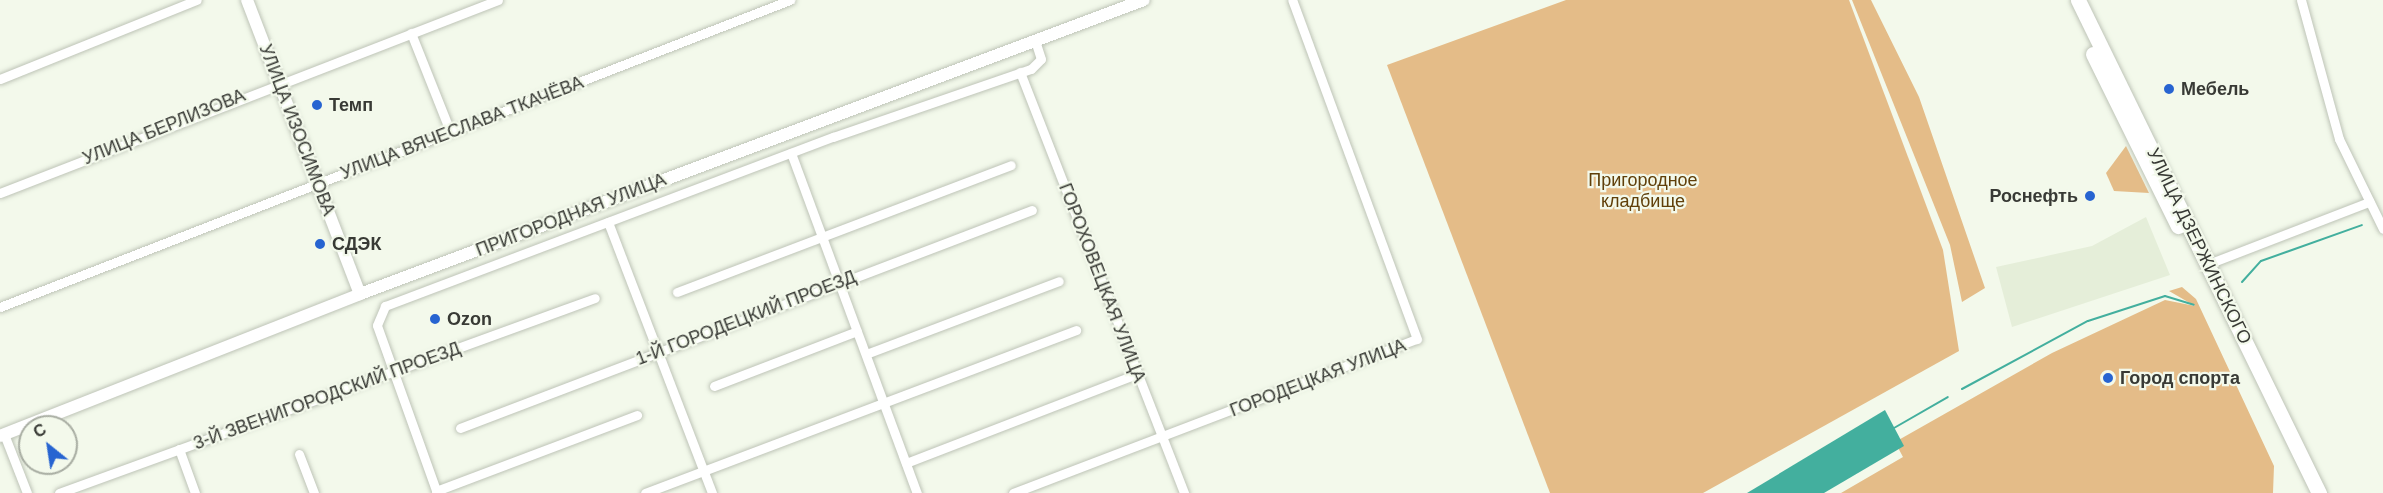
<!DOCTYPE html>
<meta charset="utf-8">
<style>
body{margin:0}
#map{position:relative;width:2383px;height:493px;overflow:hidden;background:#f3f9eb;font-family:Helvetica,sans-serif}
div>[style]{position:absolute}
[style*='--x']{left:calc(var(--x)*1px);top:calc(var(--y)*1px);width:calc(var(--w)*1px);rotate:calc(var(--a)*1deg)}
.built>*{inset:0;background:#e5eed9}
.green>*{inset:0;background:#e4bc88}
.water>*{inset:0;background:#43af9e}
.stream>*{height:2px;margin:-1px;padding:0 1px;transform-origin:1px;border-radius:1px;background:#43af9e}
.roads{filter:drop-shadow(0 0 2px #bec4b7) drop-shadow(0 0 2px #bec4b7)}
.minor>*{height:9px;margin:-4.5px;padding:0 4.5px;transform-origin:4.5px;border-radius:4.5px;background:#fff}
.tertiary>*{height:12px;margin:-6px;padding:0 6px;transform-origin:6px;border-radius:6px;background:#fff}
.primary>*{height:15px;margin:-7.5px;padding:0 7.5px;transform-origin:7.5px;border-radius:7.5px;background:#fff}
.dots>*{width:16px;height:16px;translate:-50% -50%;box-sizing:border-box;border:3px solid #f3f9eb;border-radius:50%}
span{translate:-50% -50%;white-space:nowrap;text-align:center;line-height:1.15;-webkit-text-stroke:4.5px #f3f9eb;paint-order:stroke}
.poi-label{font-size:18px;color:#383a35;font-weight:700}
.left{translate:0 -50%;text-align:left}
.right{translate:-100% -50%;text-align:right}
.street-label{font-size:18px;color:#383a35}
.park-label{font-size:18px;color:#603f09}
.north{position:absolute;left:18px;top:415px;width:60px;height:60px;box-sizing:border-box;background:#f3f9eb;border:2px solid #a8ada2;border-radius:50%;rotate:330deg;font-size:16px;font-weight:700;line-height:24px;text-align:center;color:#383a35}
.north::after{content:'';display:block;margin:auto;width:21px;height:27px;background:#2764d1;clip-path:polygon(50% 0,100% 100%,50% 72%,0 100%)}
</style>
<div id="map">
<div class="built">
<i style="clip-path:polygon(2146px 217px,2170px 275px,2012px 327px,1996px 267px,2092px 246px)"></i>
</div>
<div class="green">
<i style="clip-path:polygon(1566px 0,1849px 0,1943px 250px,1959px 351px,1703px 493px,1550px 493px,1387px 65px)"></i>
<i style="clip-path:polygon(1852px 0,1871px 0,1919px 97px,1985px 288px,1962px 302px,1950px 245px)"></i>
<i style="clip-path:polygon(2126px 146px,2149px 193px,2114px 191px,2106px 173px)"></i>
<i style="clip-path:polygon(2182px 287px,2196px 299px,2274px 466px,2273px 493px,1841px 493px,1903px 457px,1895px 442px,2052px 353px,2165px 300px,2195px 306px,2169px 291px)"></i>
</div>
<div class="water">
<i style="clip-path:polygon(1885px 410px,1904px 446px,1824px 493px,1747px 493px)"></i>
</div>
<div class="stream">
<i style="--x:2242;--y:282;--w:28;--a:-48"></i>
<i style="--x:2261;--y:261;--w:107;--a:-19.6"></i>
<i style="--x:1962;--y:389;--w:143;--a:-28.4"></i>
<i style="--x:2088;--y:321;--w:81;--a:-18"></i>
<i style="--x:2165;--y:296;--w:30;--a:17"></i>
<i style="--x:1894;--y:428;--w:62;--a:-29.9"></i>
</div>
<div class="roads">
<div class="minor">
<i style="--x:2301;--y:0;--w:144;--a:74.7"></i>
<i style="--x:2339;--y:139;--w:100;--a:63.9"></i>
<i style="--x:411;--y:33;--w:105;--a:68.3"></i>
<i style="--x:1020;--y:72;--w:452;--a:68.7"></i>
<i style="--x:0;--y:79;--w:212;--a:-21.9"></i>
<i style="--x:791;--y:153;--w:363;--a:69.7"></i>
<i style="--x:0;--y:193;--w:534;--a:-21.18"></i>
<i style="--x:608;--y:222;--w:290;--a:69"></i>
<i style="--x:2208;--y:264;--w:173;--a:-21.1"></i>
<i style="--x:677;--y:292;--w:357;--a:-20.8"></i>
<i style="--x:0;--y:307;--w:848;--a:-21.24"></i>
<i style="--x:866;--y:354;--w:206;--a:-20.7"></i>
<i style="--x:714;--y:386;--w:153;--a:-21"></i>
<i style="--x:460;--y:428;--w:612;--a:-20.86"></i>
<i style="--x:4;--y:434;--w:63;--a:68.7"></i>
<i style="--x:179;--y:449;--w:47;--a:70"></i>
<i style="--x:299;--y:454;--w:42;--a:69"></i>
<i style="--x:906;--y:463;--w:248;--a:-21.1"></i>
<i style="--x:436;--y:491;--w:215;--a:-20.7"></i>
<i style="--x:59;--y:493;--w:570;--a:-19.99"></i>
<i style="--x:437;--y:493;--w:178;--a:-109.7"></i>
<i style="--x:377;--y:325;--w:21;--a:-67"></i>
<i style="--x:385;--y:306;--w:479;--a:-20.7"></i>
<i style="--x:833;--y:137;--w:209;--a:-19"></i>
<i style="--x:1031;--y:69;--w:14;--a:-45"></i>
<i style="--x:1041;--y:59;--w:19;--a:-108"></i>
<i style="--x:645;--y:493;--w:461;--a:-20.7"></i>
<i style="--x:1013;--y:493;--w:432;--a:-20.9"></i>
<i style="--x:1417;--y:339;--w:361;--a:-110.2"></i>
</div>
<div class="tertiary">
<i style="--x:247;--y:0;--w:315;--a:69"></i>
<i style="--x:0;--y:436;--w:387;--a:-21.5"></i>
<i style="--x:360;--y:294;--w:837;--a:-20.56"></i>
</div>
<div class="primary">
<i style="--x:2078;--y:0;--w:549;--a:63.95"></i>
<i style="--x:2093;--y:54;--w:192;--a:63.7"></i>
</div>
</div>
<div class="dots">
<i style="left:2169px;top:89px;background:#2764d1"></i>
<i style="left:317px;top:105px;background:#2764d1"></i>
<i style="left:2090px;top:196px;background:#2764d1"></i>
<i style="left:320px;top:244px;background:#2764d1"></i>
<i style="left:435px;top:319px;background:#2764d1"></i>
<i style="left:2108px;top:378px;background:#2764d1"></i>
</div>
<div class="poi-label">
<span class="left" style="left:2181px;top:89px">Мебель</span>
<span class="left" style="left:329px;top:105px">Темп</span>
<span class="right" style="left:2078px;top:196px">Роснефть</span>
<span class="left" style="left:332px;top:244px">СДЭК</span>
<span class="left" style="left:447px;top:319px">Ozon</span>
<span class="left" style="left:2120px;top:378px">Город спорта</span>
</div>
<div class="street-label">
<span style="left:164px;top:127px;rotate:-22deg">УЛИЦА БЕРЛИЗОВА</span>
<span style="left:462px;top:128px;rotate:-21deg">УЛИЦА ВЯЧЕСЛАВА ТКАЧЁВА</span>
<span style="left:297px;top:130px;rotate:69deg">УЛИЦА ИЗОСИМОВА</span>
<span style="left:571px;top:215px;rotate:-21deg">ПРИГОРОДНАЯ УЛИЦА</span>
<span style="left:2199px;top:246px;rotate:64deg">УЛИЦА ДЗЕРЖИНСКОГО</span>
<span style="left:1102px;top:283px;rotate:69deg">ГОРОХОВЕЦКАЯ УЛИЦА</span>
<span style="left:746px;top:318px;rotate:-21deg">1-Й ГОРОДЕЦКИЙ ПРОЕЗД</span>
<span style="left:1318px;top:378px;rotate:-21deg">ГОРОДЕЦКАЯ УЛИЦА</span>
<span style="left:327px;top:396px;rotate:-20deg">3-Й ЗВЕНИГОРОДСКИЙ ПРОЕЗД</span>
</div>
<div class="park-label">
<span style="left:1643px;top:191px">Пригородное<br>кладбище</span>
</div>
<div class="north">С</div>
</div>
